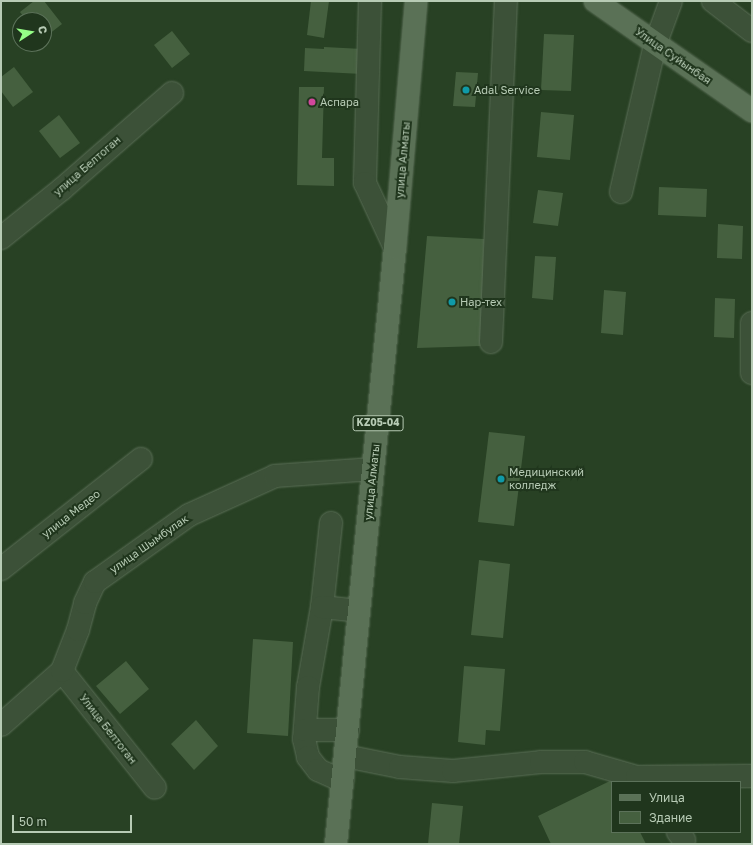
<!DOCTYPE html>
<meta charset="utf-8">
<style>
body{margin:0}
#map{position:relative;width:753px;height:845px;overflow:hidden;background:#284124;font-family:"Golos Text",sans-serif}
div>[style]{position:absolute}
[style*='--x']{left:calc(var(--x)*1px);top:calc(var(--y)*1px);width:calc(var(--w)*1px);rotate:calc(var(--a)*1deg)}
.building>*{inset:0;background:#45603f}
.roads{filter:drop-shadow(0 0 1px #5a6e56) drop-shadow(0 0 1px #5a6e56)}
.minor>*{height:22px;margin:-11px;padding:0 11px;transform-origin:11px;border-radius:11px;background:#3c5138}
.major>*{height:22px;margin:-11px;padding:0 11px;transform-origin:11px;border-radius:11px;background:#5a7156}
.dots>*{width:11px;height:11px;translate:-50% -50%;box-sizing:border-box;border:2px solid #20361d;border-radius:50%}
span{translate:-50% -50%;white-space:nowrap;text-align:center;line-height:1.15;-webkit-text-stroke:4px #20361d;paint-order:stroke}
.shield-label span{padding:1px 3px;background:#20361d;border:1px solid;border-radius:3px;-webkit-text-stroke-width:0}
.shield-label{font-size:10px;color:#b7cbb5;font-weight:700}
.street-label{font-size:11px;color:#b7cbb5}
.poi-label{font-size:11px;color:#b7cbb5}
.left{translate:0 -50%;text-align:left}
.frame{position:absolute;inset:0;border:2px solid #b7cbb5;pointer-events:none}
.legend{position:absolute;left:611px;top:781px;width:130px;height:52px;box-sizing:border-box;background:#20361d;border:1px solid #5c725a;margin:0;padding:5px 7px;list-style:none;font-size:12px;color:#b7cbb5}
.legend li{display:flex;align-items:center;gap:8px;height:20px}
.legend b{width:20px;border:1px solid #5c725a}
.north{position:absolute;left:12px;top:12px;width:40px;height:40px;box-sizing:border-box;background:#20361d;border:1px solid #5c725a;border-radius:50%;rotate:78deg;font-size:11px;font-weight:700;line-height:16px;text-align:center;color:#b7cbb5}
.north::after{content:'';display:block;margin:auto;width:14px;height:18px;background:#95fe87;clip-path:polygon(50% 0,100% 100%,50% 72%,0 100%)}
.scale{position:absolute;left:12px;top:815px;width:120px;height:18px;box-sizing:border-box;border:2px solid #b7cbb5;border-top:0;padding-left:5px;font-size:12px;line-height:14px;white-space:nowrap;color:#b7cbb5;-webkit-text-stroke:3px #20361d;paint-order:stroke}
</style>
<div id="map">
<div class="building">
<i style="clip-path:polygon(34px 1px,44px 1px,62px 24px,44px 38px,44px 20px,26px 20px,20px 12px)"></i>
<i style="clip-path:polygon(311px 1px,329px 1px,324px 38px,307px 35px)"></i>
<i style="clip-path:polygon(172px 31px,190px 54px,172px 68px,154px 45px)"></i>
<i style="clip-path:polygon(544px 34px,574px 35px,571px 91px,541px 90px)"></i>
<i style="clip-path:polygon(324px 47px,363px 49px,362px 74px,304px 71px,305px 48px,324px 49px)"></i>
<i style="clip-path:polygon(14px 67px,33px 92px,13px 107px,1px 91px,1px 77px)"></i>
<i style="clip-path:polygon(456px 72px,478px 73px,475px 107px,453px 106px)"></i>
<i style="clip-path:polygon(299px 87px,324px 87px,322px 158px,334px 158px,334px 186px,297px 185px)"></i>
<i style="clip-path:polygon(541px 112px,574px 115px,570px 160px,537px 157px)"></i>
<i style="clip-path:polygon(59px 115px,80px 143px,60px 158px,39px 131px)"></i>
<i style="clip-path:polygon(659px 187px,707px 189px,706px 217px,658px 215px)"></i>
<i style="clip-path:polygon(538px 190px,563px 193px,558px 226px,533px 223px)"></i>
<i style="clip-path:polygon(718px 224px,743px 226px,742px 259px,717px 258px)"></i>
<i style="clip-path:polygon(427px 236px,484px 239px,481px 346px,417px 348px)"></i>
<i style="clip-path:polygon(535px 256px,556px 257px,553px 300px,532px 298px)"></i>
<i style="clip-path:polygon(604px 290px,626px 292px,623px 335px,601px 333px)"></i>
<i style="clip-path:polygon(715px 298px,735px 299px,734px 338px,714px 337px)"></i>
<i style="clip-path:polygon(489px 432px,525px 436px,514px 526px,478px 522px)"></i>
<i style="clip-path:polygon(479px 560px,510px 564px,503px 638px,471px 635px)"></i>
<i style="clip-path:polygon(253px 639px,293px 642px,288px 736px,247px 733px)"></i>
<i style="clip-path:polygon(126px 661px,149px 689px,120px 714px,96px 686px)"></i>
<i style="clip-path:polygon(464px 666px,505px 669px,500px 731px,486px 730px,485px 745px,458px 742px)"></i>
<i style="clip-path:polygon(196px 720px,218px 746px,194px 770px,171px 744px)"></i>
<i style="clip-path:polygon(614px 779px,612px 832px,640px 832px,646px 844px,551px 844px,538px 816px)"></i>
<i style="clip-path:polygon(432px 803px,463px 806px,459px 844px,428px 844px)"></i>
</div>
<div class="roads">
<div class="minor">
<i style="--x:370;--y:1;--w:182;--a:91.6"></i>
<i style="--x:365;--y:183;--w:72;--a:65.2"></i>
<i style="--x:713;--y:1;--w:49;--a:37.6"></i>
<i style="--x:621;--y:192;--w:151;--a:-77"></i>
<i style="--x:655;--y:45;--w:47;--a:-70"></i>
<i style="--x:1;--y:238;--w:78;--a:-38.8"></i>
<i style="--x:62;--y:189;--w:146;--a:-41.1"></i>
<i style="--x:752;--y:323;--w:50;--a:90"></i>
<i style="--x:491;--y:342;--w:341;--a:-87.5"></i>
<i style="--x:331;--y:523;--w:84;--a:96.1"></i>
<i style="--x:322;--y:607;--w:81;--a:99.9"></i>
<i style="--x:308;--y:687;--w:52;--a:94.4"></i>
<i style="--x:304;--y:739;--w:18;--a:77"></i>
<i style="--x:308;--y:757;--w:16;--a:52"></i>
<i style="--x:318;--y:770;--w:27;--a:24"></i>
<i style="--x:1;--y:569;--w:178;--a:-38.2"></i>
<i style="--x:322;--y:607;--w:37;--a:6"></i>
<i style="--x:62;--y:671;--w:149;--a:51.5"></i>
<i style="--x:1;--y:725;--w:81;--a:-41.5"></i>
<i style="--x:62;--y:671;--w:44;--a:-68.7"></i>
<i style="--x:78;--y:630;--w:28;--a:-75"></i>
<i style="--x:85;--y:603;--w:23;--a:-65"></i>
<i style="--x:95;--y:582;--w:115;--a:-35.5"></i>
<i style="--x:189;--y:515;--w:94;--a:-24.4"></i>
<i style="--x:275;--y:476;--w:98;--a:-4.1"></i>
<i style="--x:305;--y:730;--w:43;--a:0"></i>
<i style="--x:345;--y:756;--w:56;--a:11.3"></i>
<i style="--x:400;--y:767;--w:53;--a:4.3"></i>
<i style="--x:453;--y:771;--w:88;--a:-5.8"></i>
<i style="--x:541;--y:762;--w:44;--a:0"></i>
<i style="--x:585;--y:762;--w:54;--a:16.1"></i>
<i style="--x:637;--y:777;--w:115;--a:-0.5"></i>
<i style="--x:678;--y:832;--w:10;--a:53"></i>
</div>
<div class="major">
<i style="--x:595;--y:1;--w:192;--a:35"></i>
<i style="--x:336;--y:844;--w:599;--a:-84.35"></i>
<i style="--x:395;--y:248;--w:248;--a:-85.1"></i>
</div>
</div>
<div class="dots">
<i style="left:466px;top:90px;background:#0f9aa8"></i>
<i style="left:312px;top:102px;background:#d1479c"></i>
<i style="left:452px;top:302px;background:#0f9aa8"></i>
<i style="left:501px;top:479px;background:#0f9aa8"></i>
</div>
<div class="shield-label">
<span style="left:378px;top:423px">KZ05-04</span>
</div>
<div class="street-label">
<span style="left:673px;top:56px;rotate:35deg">Улица Суйынбая</span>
<span style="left:403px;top:160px;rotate:-85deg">улица Алматы</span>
<span style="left:87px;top:166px;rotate:-41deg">улица Белтоган</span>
<span style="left:372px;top:482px;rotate:-84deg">улица Алматы</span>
<span style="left:71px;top:514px;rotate:-38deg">улица Медео</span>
<span style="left:149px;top:544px;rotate:-35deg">улица Шымбулак</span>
<span style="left:108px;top:729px;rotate:52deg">Улица Белтоган</span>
</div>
<div class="poi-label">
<span class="left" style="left:474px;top:90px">Adal Service</span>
<span class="left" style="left:320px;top:102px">Аспара</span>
<span class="left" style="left:460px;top:302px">Нар-тех</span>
<span class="left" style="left:509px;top:479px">Медицинский<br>колледж</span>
</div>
<div class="frame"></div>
<ul class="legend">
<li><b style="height:5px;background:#5a7156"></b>Улица</li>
<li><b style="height:11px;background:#45603f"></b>Здание</li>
</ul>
<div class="north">С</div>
<div class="scale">50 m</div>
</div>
